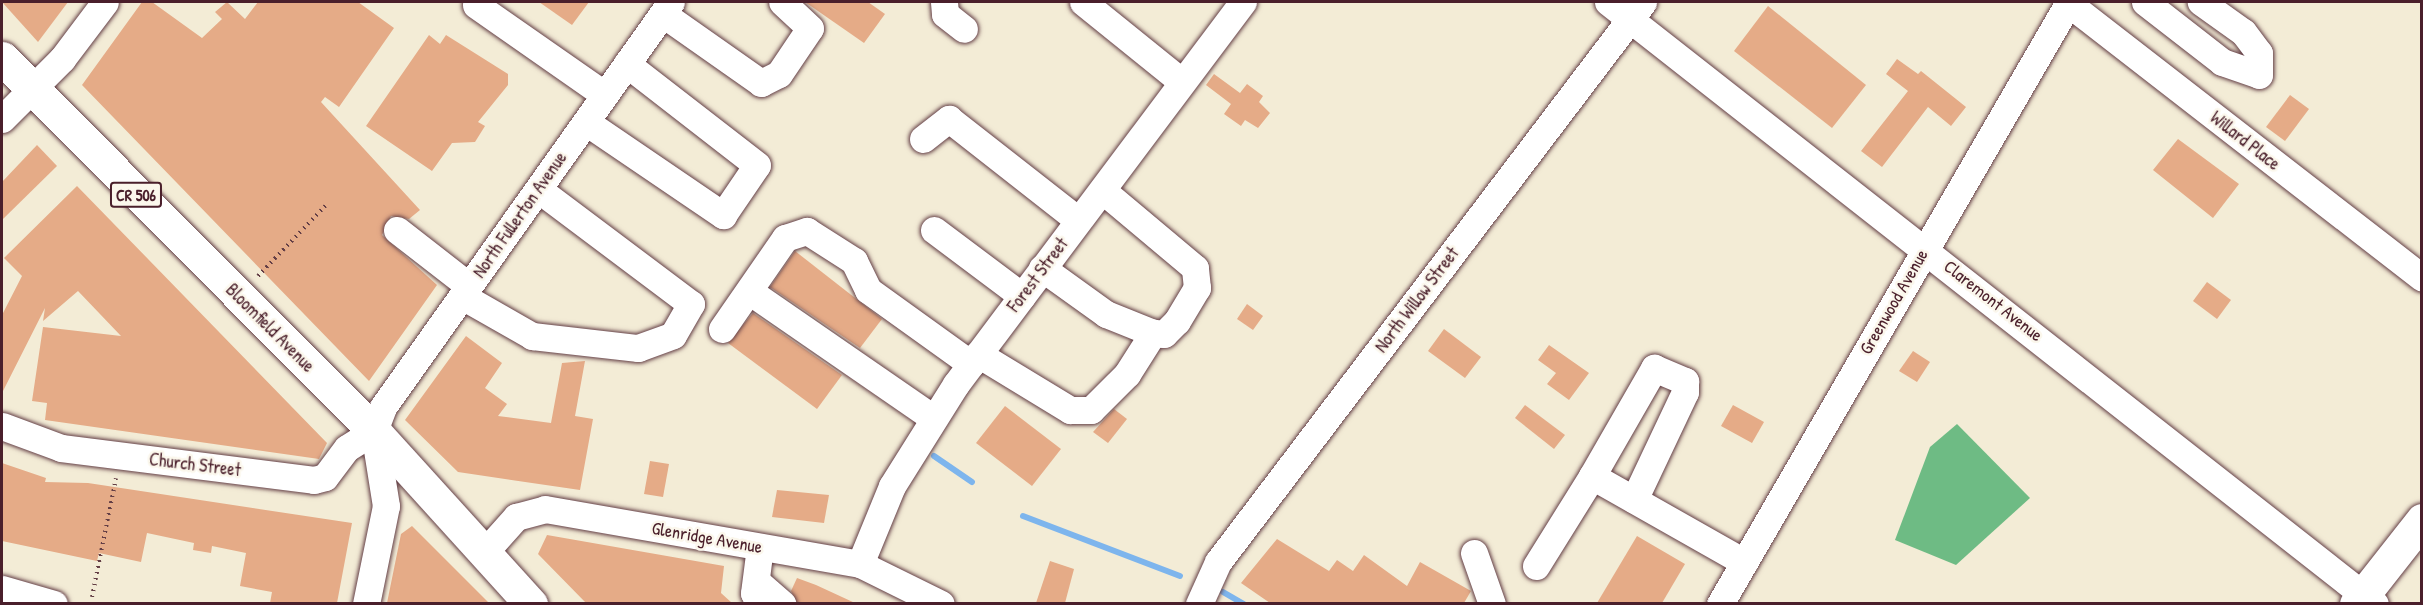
<!DOCTYPE html>
<style>
body{margin:0}
#map{position:relative;width:2423px;height:605px;overflow:hidden;background:#f3ecd6;font-family:"Patrick Hand",sans-serif}
div>[style]{position:absolute}
[style*='--x']{left:calc(var(--x)*1px);top:calc(var(--y)*1px);width:calc(var(--w)*1px);rotate:calc(var(--a)*1deg)}
.forest>*{inset:0;background:#6ebb84}
.stream>*{height:6px;margin:-3px;padding:0 3px;transform-origin:3px;border-radius:3px;background:#7db5ed}
.building>*{inset:0;background:#e5ab87}
.path>*{height:4px;margin-top:-2px;transform-origin:0;background:repeating-linear-gradient(90deg,#633e45 0 1.5px,transparent 0 6px)}
.roads{filter:drop-shadow(0 0 2px #633e45) drop-shadow(0 0 2px #633e45)}
.minor>*{height:27px;margin:-13.5px;padding:0 13.5px;transform-origin:13.5px;border-radius:13.5px;background:#fff}
.major>*{height:33px;margin:-16.5px;padding:0 16.5px;transform-origin:16.5px;border-radius:16.5px;background:#fff}
span{translate:-50% -50%;white-space:nowrap;text-align:center;line-height:1.15;-webkit-text-stroke:5px #fbf7ec;paint-order:stroke}
.shield-label span{padding:2px 4px;background:#fbf7ec;border:2px solid;border-radius:4px;-webkit-text-stroke-width:0}
.shield-label{font-size:16px;color:#4a1f2b;font-weight:700}
.street-label{font-size:18px;color:#4a1f2b}
.frame{position:absolute;inset:0;border:3px solid #4a1f2b;pointer-events:none}
</style>
<div id="map">
<div class="forest">
<i style="clip-path:polygon(1957px 424px,2030px 498px,1956px 565px,1895px 540px,1930px 447px)"></i>
</div>
<div class="stream">
<i style="--x:934;--y:456;--w:46;--a:34.4"></i>
<i style="--x:1023;--y:516;--w:168;--a:20.9"></i>
<i style="--x:1223;--y:592;--w:24;--a:30"></i>
</div>
<div class="building">
<i style="clip-path:polygon(2px 2px,68px 2px,38px 42px)"></i>
<i style="clip-path:polygon(142px 2px,152px 2px,202px 38px,222px 19px,215px 12px,227px 2px,245px 19px,258px 2px,358px 2px,394px 28px,339px 107px,325px 97px,321px 102px,420px 210px,409px 219px,391px 216px,382px 235px,437px 285px,369px 381px,82px 85px)"></i>
<i style="clip-path:polygon(539px 2px,589px 2px,572px 25px)"></i>
<i style="clip-path:polygon(805px 2px,868px 2px,885px 14px,864px 43px)"></i>
<i style="clip-path:polygon(1768px 6px,1866px 85px,1832px 128px,1734px 51px)"></i>
<i style="clip-path:polygon(429px 35px,440px 44px,446px 35px,508px 74px,508px 85px,478px 122px,485px 126px,475px 142px,452px 143px,432px 171px,366px 126px)"></i>
<i style="clip-path:polygon(1897px 59px,1918px 74px,1921px 71px,1966px 107px,1951px 126px,1928px 107px,1882px 167px,1861px 151px,1908px 91px,1886px 74px)"></i>
<i style="clip-path:polygon(1214px 74px,1240px 93px,1247px 84px,1263px 96px,1259px 102px,1270px 113px,1258px 128px,1245px 120px,1241px 126px,1224px 114px,1231px 104px,1206px 85px)"></i>
<i style="clip-path:polygon(2290px 95px,2309px 109px,2285px 141px,2266px 127px)"></i>
<i style="clip-path:polygon(2178px 139px,2239px 184px,2213px 218px,2153px 170px)"></i>
<i style="clip-path:polygon(37px 145px,57px 166px,2px 220px,2px 182px)"></i>
<i style="clip-path:polygon(77px 186px,327px 443px,319px 459px,45px 420px,47px 403px,32px 401px,43px 327px,121px 336px,78px 291px,43px 321px,45px 308px,2px 393px,2px 315px,22px 276px,4px 258px)"></i>
<i style="clip-path:polygon(795px 251px,882px 319px,860px 348px,770px 287px)"></i>
<i style="clip-path:polygon(2207px 282px,2231px 300px,2217px 319px,2193px 301px)"></i>
<i style="clip-path:polygon(1247px 304px,1263px 316px,1253px 330px,1237px 319px)"></i>
<i style="clip-path:polygon(753px 313px,842px 375px,817px 409px,728px 343px)"></i>
<i style="clip-path:polygon(1444px 329px,1481px 357px,1465px 378px,1428px 351px)"></i>
<i style="clip-path:polygon(466px 336px,502px 363px,485px 388px,507px 404px,498px 416px,551px 423px,562px 363px,585px 361px,575px 416px,593px 419px,580px 490px,458px 472px,405px 420px)"></i>
<i style="clip-path:polygon(1549px 345px,1589px 373px,1569px 400px,1547px 384px,1556px 373px,1538px 360px)"></i>
<i style="clip-path:polygon(1913px 351px,1930px 362px,1917px 382px,1899px 371px)"></i>
<i style="clip-path:polygon(1525px 405px,1565px 435px,1554px 449px,1515px 418px)"></i>
<i style="clip-path:polygon(1733px 405px,1764px 422px,1752px 443px,1721px 426px)"></i>
<i style="clip-path:polygon(1005px 406px,1061px 449px,1032px 486px,976px 443px)"></i>
<i style="clip-path:polygon(1114px 409px,1127px 419px,1108px 443px,1093px 432px)"></i>
<i style="clip-path:polygon(650px 461px,669px 464px,663px 497px,644px 494px)"></i>
<i style="clip-path:polygon(2px 463px,46px 478px,45px 482px,88px 483px,352px 523px,337px 603px,270px 603px,272px 592px,240px 586px,246px 553px,212px 546px,211px 553px,193px 550px,194px 543px,147px 533px,141px 562px,99px 553px,97px 561px,2px 541px)"></i>
<i style="clip-path:polygon(777px 490px,829px 495px,824px 523px,772px 517px)"></i>
<i style="clip-path:polygon(412px 526px,489px 603px,387px 603px,401px 534px)"></i>
<i style="clip-path:polygon(547px 535px,724px 566px,721px 593px,732px 603px,586px 603px,538px 554px)"></i>
<i style="clip-path:polygon(1637px 536px,1685px 564px,1662px 603px,1597px 603px)"></i>
<i style="clip-path:polygon(1277px 539px,1329px 571px,1337px 560px,1353px 571px,1364px 555px,1407px 586px,1420px 562px,1471px 591px,1464px 603px,1270px 603px,1241px 583px)"></i>
<i style="clip-path:polygon(1050px 561px,1074px 569px,1065px 603px,1036px 603px)"></i>
<i style="clip-path:polygon(797px 578px,816px 585px,855px 603px,797px 603px,791px 591px)"></i>
</div>
<div class="path">
<i style="--x:258;--y:276;--w:100;--a:-46.2"></i>
<i style="--x:92;--y:597;--w:121;--a:-78.6"></i>
</div>
<div class="roads">
<div class="minor">
<i style="--x:944;--y:2;--w:12;--a:85"></i>
<i style="--x:945;--y:14;--w:24;--a:38"></i>
<i style="--x:1083;--y:2;--w:127;--a:38.9"></i>
<i style="--x:1608;--y:2;--w:975;--a:38.13"></i>
<i style="--x:2145;--y:2;--w:98;--a:37.9"></i>
<i style="--x:2222;--y:62;--w:39;--a:19"></i>
<i style="--x:2259;--y:75;--w:22;--a:-90"></i>
<i style="--x:2259;--y:53;--w:26;--a:-127"></i>
<i style="--x:2243;--y:32;--w:52;--a:-144.5"></i>
<i style="--x:2068;--y:3;--w:448;--a:37.8"></i>
<i style="--x:476;--y:5;--w:157;--a:34.9"></i>
<i style="--x:663;--y:14;--w:120;--a:35.1"></i>
<i style="--x:761;--y:83;--w:20;--a:-27"></i>
<i style="--x:779;--y:74;--w:55;--a:-56"></i>
<i style="--x:810;--y:28;--w:38;--a:-137"></i>
<i style="--x:2;--y:119;--w:85;--a:-45"></i>
<i style="--x:62;--y:59;--w:71;--a:-53"></i>
<i style="--x:586;--y:122;--w:166;--a:34.2"></i>
<i style="--x:723;--y:215;--w:60;--a:-55.8"></i>
<i style="--x:757;--y:165;--w:165;--a:-142.2"></i>
<i style="--x:923;--y:139;--w:33;--a:-38"></i>
<i style="--x:949;--y:119;--w:164;--a:38.1"></i>
<i style="--x:397;--y:230;--w:91;--a:37.9"></i>
<i style="--x:934;--y:230;--w:110;--a:36.9"></i>
<i style="--x:1042;--y:268;--w:79;--a:35.7"></i>
<i style="--x:1106;--y:314;--w:51;--a:22"></i>
<i style="--x:1153;--y:333;--w:11;--a:5"></i>
<i style="--x:1164;--y:334;--w:18;--a:-45"></i>
<i style="--x:1177;--y:321;--w:39;--a:-59"></i>
<i style="--x:1197;--y:288;--w:20;--a:-96"></i>
<i style="--x:1195;--y:268;--w:121;--a:-140"></i>
<i style="--x:749;--y:291;--w:224;--a:34.6"></i>
<i style="--x:462;--y:296;--w:81;--a:29.7"></i>
<i style="--x:532;--y:336;--w:107;--a:6.5"></i>
<i style="--x:638;--y:348;--w:37;--a:-20"></i>
<i style="--x:673;--y:335;--w:36;--a:-60"></i>
<i style="--x:691;--y:304;--w:191;--a:-143.1"></i>
<i style="--x:722;--y:329;--w:111;--a:-55.3"></i>
<i style="--x:785;--y:238;--w:23;--a:-18"></i>
<i style="--x:807;--y:231;--w:56;--a:32.6"></i>
<i style="--x:854;--y:261;--w:32;--a:64"></i>
<i style="--x:868;--y:290;--w:127;--a:35.7"></i>
<i style="--x:978;--y:354;--w:108;--a:31.3"></i>
<i style="--x:1070;--y:410;--w:21;--a:0"></i>
<i style="--x:1091;--y:410;--w:51;--a:-45"></i>
<i style="--x:1127;--y:374;--w:49;--a:-57.6"></i>
<i style="--x:2;--y:426;--w:63;--a:20.4"></i>
<i style="--x:61;--y:448;--w:255;--a:7.2"></i>
<i style="--x:314;--y:480;--w:11;--a:-15"></i>
<i style="--x:325;--y:477;--w:36;--a:-53"></i>
<i style="--x:347;--y:448;--w:32;--a:-32"></i>
<i style="--x:374;--y:431;--w:26;--a:-69"></i>
<i style="--x:383;--y:407;--w:497;--a:-54.6"></i>
<i style="--x:1592;--y:476;--w:125;--a:-60.1"></i>
<i style="--x:1654;--y:368;--w:34;--a:23"></i>
<i style="--x:1685;--y:381;--w:11;--a:90"></i>
<i style="--x:1685;--y:392;--w:119;--a:115.3"></i>
<i style="--x:1474;--y:553;--w:54;--a:70.6"></i>
<i style="--x:483;--y:554;--w:50;--a:-48.3"></i>
<i style="--x:516;--y:517;--w:30;--a:-15"></i>
<i style="--x:545;--y:509;--w:320;--a:9.9"></i>
<i style="--x:860;--y:564;--w:90;--a:26.3"></i>
<i style="--x:860;--y:564;--w:84;--a:-67.7"></i>
<i style="--x:892;--y:486;--w:120;--a:-57.9"></i>
<i style="--x:956;--y:384;--w:478;--a:-53.1"></i>
<i style="--x:1536;--y:566;--w:106;--a:-58.1"></i>
<i style="--x:1592;--y:476;--w:175;--a:29.5"></i>
<i style="--x:756;--y:581;--w:35;--a:41"></i>
<i style="--x:2;--y:589;--w:54;--a:16.1"></i>
<i style="--x:366;--y:604;--w:100;--a:-78.5"></i>
<i style="--x:386;--y:506;--w:76;--a:-99.1"></i>
<i style="--x:759;--y:604;--w:12;--a:-114"></i>
<i style="--x:754;--y:593;--w:46;--a:-82.6"></i>
<i style="--x:1199;--y:604;--w:46;--a:-65.7"></i>
<i style="--x:1218;--y:562;--w:703;--a:-52.8"></i>
<i style="--x:1720;--y:604;--w:696;--a:-59.9"></i>
</div>
<div class="major">
<i style="--x:2;--y:58;--w:527;--a:45.08"></i>
<i style="--x:374;--y:431;--w:234;--a:47.8"></i>
<i style="--x:2356;--y:604;--w:107;--a:-51.8"></i>
</div>
</div>
<div class="shield-label">
<span style="left:136px;top:195px">CR 506</span>
</div>
<div class="street-label">
<span style="left:2245px;top:141px;rotate:38deg">Willard Place</span>
<span style="left:520px;top:215px;rotate:-55deg">North Fullerton Avenue</span>
<span style="left:1038px;top:275px;rotate:-53deg">Forest Street</span>
<span style="left:1417px;top:300px;rotate:-53deg">North Willow Street</span>
<span style="left:1993px;top:301px;rotate:38deg">Claremont Avenue</span>
<span style="left:1894px;top:302px;rotate:-60deg">Greenwood Avenue</span>
<span style="left:270px;top:328px;rotate:45deg">Bloomfield Avenue</span>
<span style="left:195px;top:465px;rotate:7deg">Church Street</span>
<span style="left:707px;top:538px;rotate:10deg">Glenridge Avenue</span>
</div>
<div class="frame"></div>
</div>
